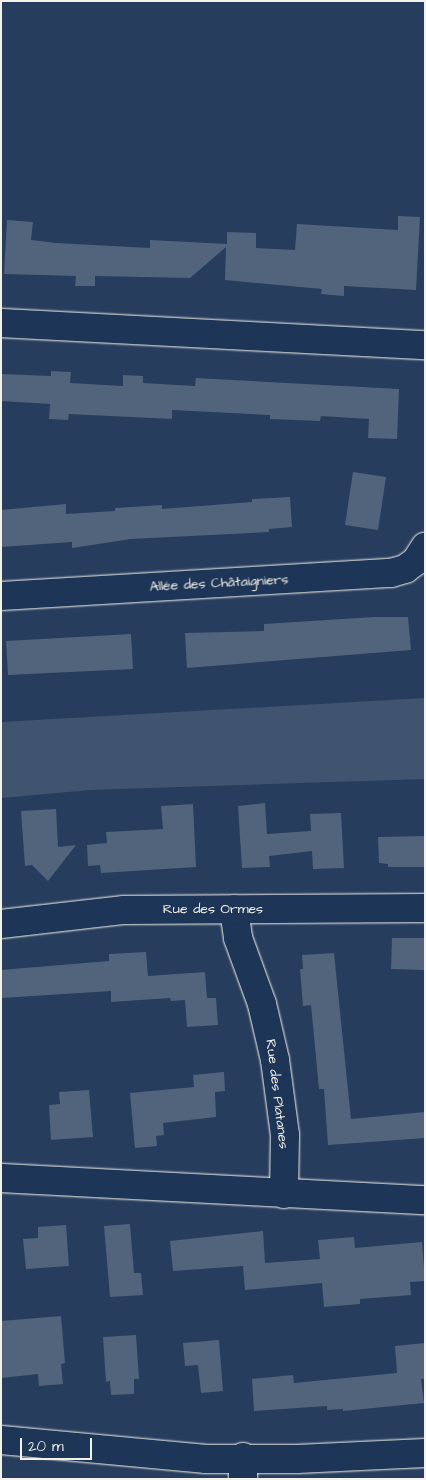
<!DOCTYPE html>
<meta charset="utf-8">
<style>
body{margin:0}
#map{position:relative;width:426px;height:1480px;overflow:hidden;background:#263d5d;font-family:"Architects Daughter",sans-serif}
div>[style]{position:absolute}
[style*='--x']{left:calc(var(--x)*1px);top:calc(var(--y)*1px);width:calc(var(--w)*1px);rotate:calc(var(--a)*1deg)}
.green>*{inset:0;background:#40546f}
.building>*{inset:0;background:#52647b}
.roads{filter:drop-shadow(0 0 1px #f4f1e8) drop-shadow(0 0 1px #f4f1e8)}
.minor>*{height:28px;margin:-14px;padding:0 14px;transform-origin:14px;border-radius:14px;background:#1d3557}
.major>*{height:28px;margin:-14px;padding:0 14px;transform-origin:14px;border-radius:14px;background:#1d3557}
span{translate:-50% -50%;white-space:nowrap;text-align:center;line-height:1.15;-webkit-text-stroke:4px #1d3557;paint-order:stroke}
.street-label{font-size:14px;color:#f4f1e8}
.frame{position:absolute;inset:0;border:2px solid #f4f1e8;pointer-events:none}
.scale{position:absolute;left:20px;top:1438px;width:72px;height:22px;box-sizing:border-box;border:2px solid #f4f1e8;border-top:0;padding-left:6px;font-size:15px;line-height:18px;white-space:nowrap;color:#f4f1e8;-webkit-text-stroke:4px #1d3557;paint-order:stroke}
</style>
<div id="map">
<div class="green">
<i style="clip-path:polygon(425px 698px,425px 779px,90px 790px,1px 798px,1px 722px)"></i>
</div>
<div class="building">
<i style="clip-path:polygon(398px 216px,420px 217px,416px 290px,344px 286px,344px 296px,321px 294px,322px 289px,225px 280px,226px 247px,190px 278px,95px 276px,95px 286px,75px 286px,76px 276px,4px 274px,7px 220px,33px 222px,31px 240px,56px 243px,150px 248px,150px 240px,227px 244px,227px 232px,256px 233px,256px 248px,295px 250px,297px 224px,398px 230px)"></i>
<i style="clip-path:polygon(51px 371px,71px 372px,70px 383px,123px 386px,123px 375px,143px 376px,143px 383px,195px 386px,196px 378px,399px 389px,397px 439px,368px 438px,369px 419px,321px 416px,320px 421px,270px 419px,270px 415px,172px 410px,172px 419px,69px 414px,68px 420px,49px 419px,50px 404px,1px 401px,1px 374px,51px 376px)"></i>
<i style="clip-path:polygon(353px 472px,386px 477px,378px 530px,345px 525px)"></i>
<i style="clip-path:polygon(290px 497px,292px 527px,269px 529px,269px 532px,131px 539px,72px 548px,72px 542px,1px 547px,1px 510px,66px 504px,66px 514px,115px 511px,115px 508px,162px 505px,162px 509px,252px 502px,252px 499px)"></i>
<i style="clip-path:polygon(374px 617px,408px 617px,411px 650px,187px 668px,185px 633px,264px 631px,264px 624px)"></i>
<i style="clip-path:polygon(131px 634px,133px 669px,8px 675px,6px 641px)"></i>
<i style="clip-path:polygon(265px 803px,267px 834px,311px 831px,310px 814px,341px 813px,344px 868px,313px 869px,312px 851px,269px 856px,270px 867px,242px 868px,238px 806px)"></i>
<i style="clip-path:polygon(193px 804px,196px 867px,101px 873px,100px 865px,88px 866px,87px 845px,107px 843px,106px 832px,163px 829px,161px 806px)"></i>
<i style="clip-path:polygon(56px 809px,58px 847px,76px 845px,48px 881px,32px 865px,25px 866px,21px 811px)"></i>
<i style="clip-path:polygon(425px 836px,425px 867px,388px 867px,388px 864px,379px 863px,378px 837px)"></i>
<i style="clip-path:polygon(392px 938px,425px 938px,425px 970px,391px 969px)"></i>
<i style="clip-path:polygon(146px 952px,148px 976px,205px 972px,207px 998px,216px 998px,218px 1025px,187px 1027px,185px 1000px,171px 1001px,170px 998px,111px 1002px,111px 991px,1px 998px,1px 970px,109px 961px,109px 954px)"></i>
<i style="clip-path:polygon(334px 953px,351px 1119px,425px 1112px,425px 1138px,328px 1145px,324px 1089px,319px 1089px,311px 1005px,303px 1006px,300px 969px,303px 969px,302px 955px)"></i>
<i style="clip-path:polygon(224px 1072px,225px 1091px,215px 1092px,216px 1117px,163px 1123px,164px 1135px,156px 1136px,157px 1146px,135px 1148px,130px 1093px,194px 1087px,193px 1075px)"></i>
<i style="clip-path:polygon(89px 1090px,93px 1137px,51px 1140px,49px 1105px,60px 1104px,59px 1092px)"></i>
<i style="clip-path:polygon(130px 1224px,134px 1273px,141px 1273px,143px 1295px,110px 1297px,104px 1226px)"></i>
<i style="clip-path:polygon(66px 1225px,69px 1266px,26px 1269px,23px 1239px,38px 1238px,38px 1227px)"></i>
<i style="clip-path:polygon(263px 1231px,265px 1263px,320px 1259px,318px 1240px,354px 1237px,355px 1248px,422px 1242px,425px 1281px,410px 1282px,411px 1295px,360px 1299px,360px 1304px,324px 1307px,322px 1283px,245px 1290px,243px 1266px,173px 1271px,170px 1241px)"></i>
<i style="clip-path:polygon(61px 1316px,65px 1363px,61px 1364px,63px 1384px,39px 1386px,38px 1374px,1px 1378px,1px 1321px)"></i>
<i style="clip-path:polygon(136px 1335px,139px 1379px,134px 1379px,134px 1394px,111px 1395px,110px 1381px,106px 1382px,103px 1337px)"></i>
<i style="clip-path:polygon(219px 1340px,223px 1391px,201px 1393px,198px 1365px,185px 1366px,183px 1343px)"></i>
<i style="clip-path:polygon(425px 1343px,425px 1379px,421px 1379px,424px 1403px,343px 1411px,343px 1409px,327px 1410px,327px 1406px,254px 1411px,252px 1379px,293px 1375px,294px 1383px,397px 1373px,395px 1346px)"></i>
</div>
<div class="roads">
<div class="minor">
<i style="--x:1;--y:323;--w:425;--a:3"></i>
<i style="--x:1;--y:596;--w:391;--a:-3.4"></i>
<i style="--x:391;--y:573;--w:15;--a:-16"></i>
<i style="--x:405;--y:569;--w:14;--a:-36"></i>
<i style="--x:416;--y:561;--w:17;--a:-57"></i>
<i style="--x:234;--y:909;--w:29;--a:82"></i>
<i style="--x:238;--y:938;--w:70;--a:70"></i>
<i style="--x:262;--y:1004;--w:57;--a:76.9"></i>
<i style="--x:275;--y:1060;--w:76;--a:82.4"></i>
<i style="--x:285;--y:1135;--w:59;--a:91"></i>
<i style="--x:1;--y:924;--w:124;--a:-6.5"></i>
<i style="--x:124;--y:910;--w:301;--a:-0.4"></i>
<i style="--x:1;--y:1178;--w:425;--a:3"></i>
<i style="--x:243;--y:1479;--w:22;--a:-90"></i>
</div>
<div class="major">
<i style="--x:1;--y:1440;--w:206;--a:5.3"></i>
<i style="--x:206;--y:1459;--w:91;--a:0"></i>
<i style="--x:297;--y:1459;--w:128;--a:-2.7"></i>
</div>
</div>
<div class="street-label">
<span style="left:219px;top:583px;rotate:-3deg">Allée des Châtaigniers</span>
<span style="left:213px;top:909px">Rue des Ormes</span>
<span style="left:277px;top:1094px;rotate:83deg">Rue des Platanes</span>
</div>
<div class="frame"></div>
<div class="scale">20 m</div>
</div>
